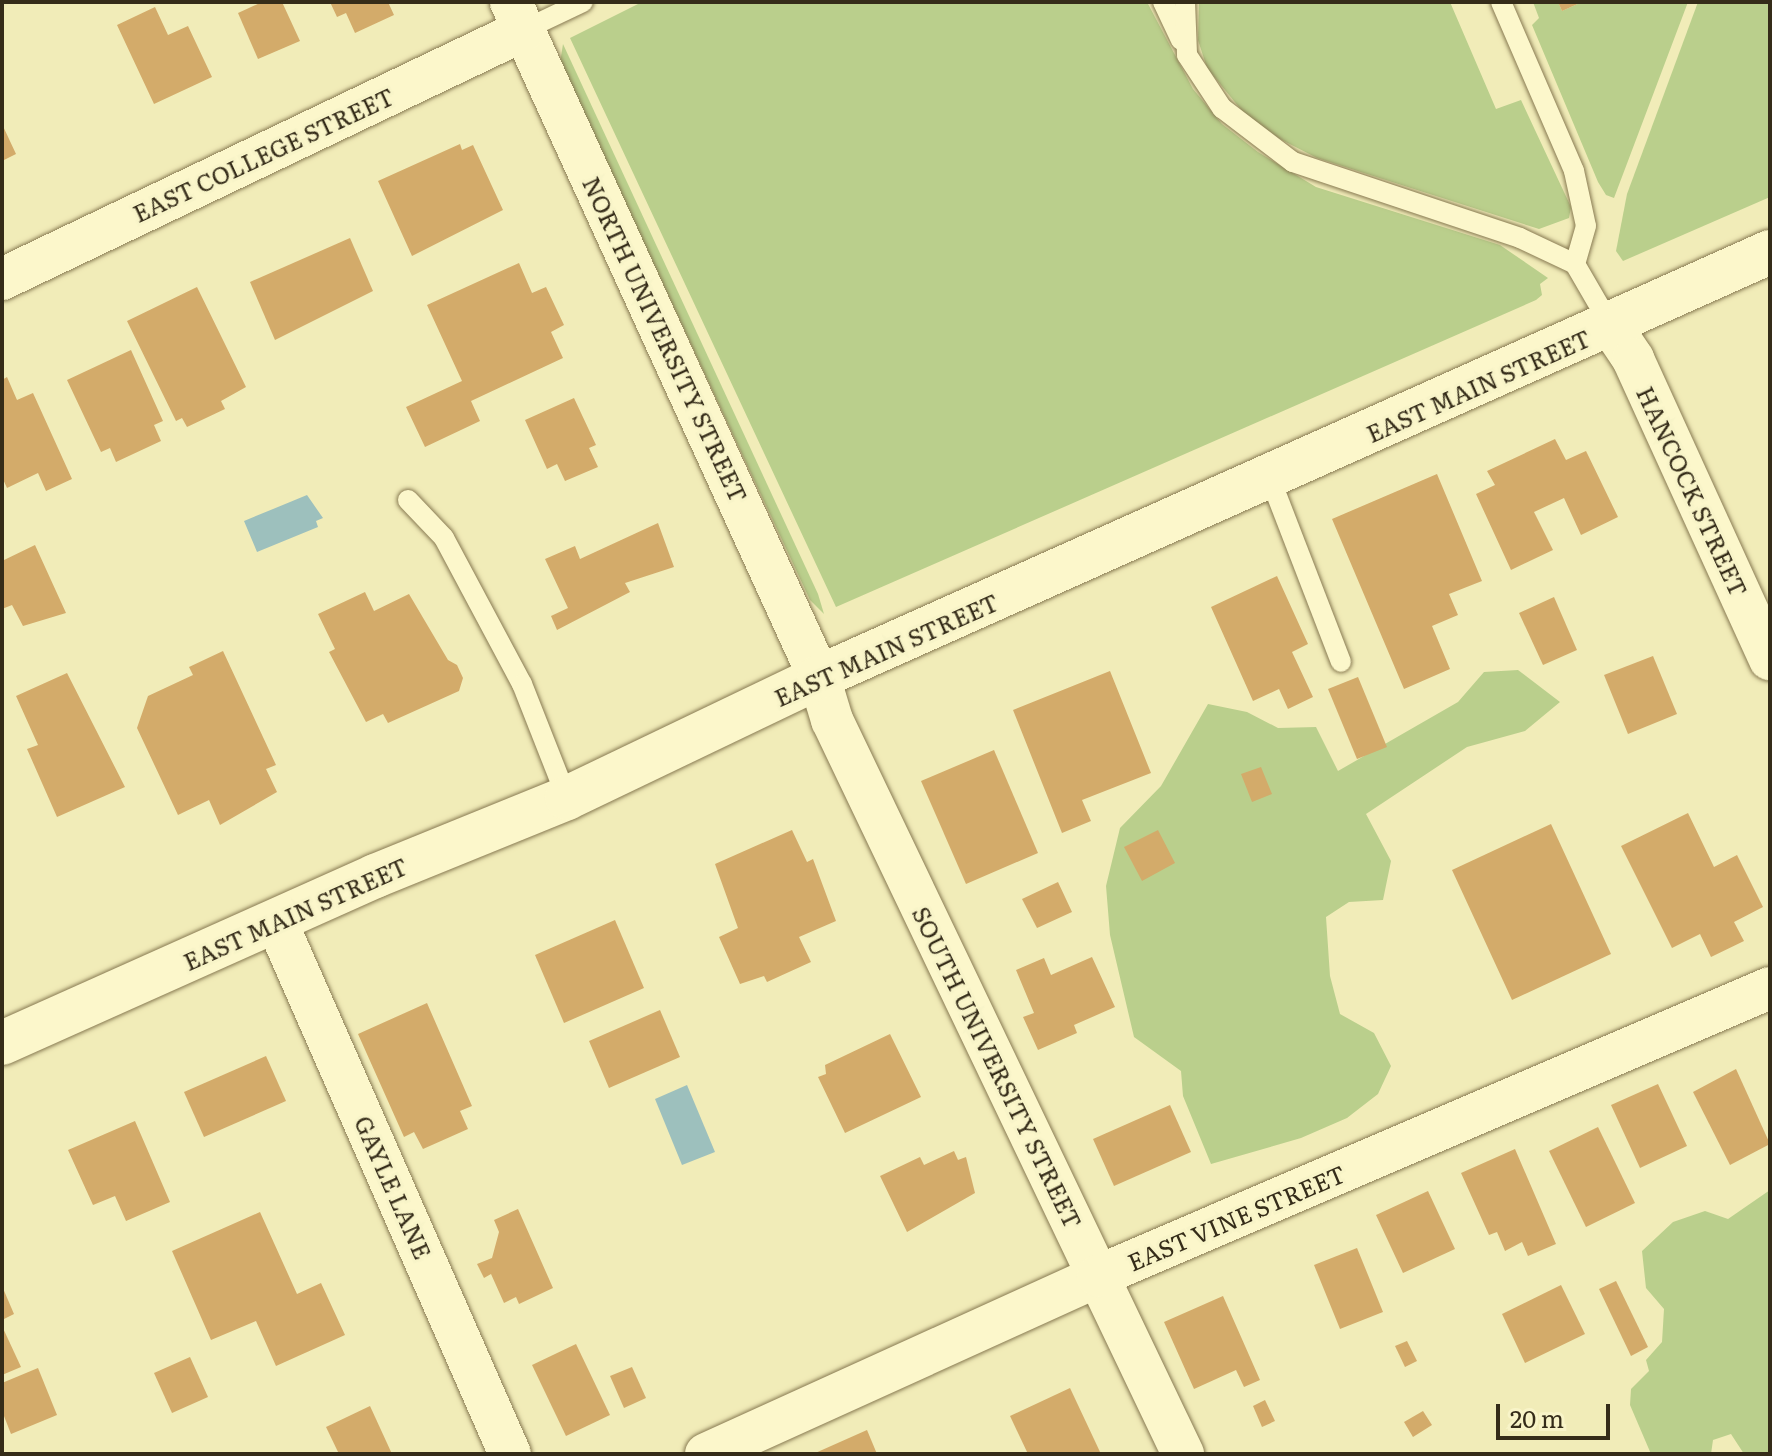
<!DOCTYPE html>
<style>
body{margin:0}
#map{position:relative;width:1772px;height:1456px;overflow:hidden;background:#f1ecb8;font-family:Literata,serif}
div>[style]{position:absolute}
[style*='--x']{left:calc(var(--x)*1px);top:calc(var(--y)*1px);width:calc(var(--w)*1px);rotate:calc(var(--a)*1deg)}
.green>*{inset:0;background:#bacf8c}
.water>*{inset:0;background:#9dc0bd}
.building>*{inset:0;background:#d3ab6a}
.roads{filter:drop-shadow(0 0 2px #887a52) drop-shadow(0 0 2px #887a52)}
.lane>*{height:20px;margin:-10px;padding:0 10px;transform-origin:10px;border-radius:10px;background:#fcf7cb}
.street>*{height:42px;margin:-21px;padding:0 21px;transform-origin:21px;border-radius:21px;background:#fcf7cb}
.secondary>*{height:44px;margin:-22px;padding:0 22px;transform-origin:22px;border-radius:22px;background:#fcf7cb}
span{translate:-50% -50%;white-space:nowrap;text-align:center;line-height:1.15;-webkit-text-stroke:6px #f8f4c8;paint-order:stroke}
.street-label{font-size:24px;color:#352c19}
.frame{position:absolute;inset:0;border:4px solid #352c19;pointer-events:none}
.scale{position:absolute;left:1496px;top:1404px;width:114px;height:36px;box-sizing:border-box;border:4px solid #352c19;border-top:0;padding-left:10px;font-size:24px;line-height:28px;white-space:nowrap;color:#352c19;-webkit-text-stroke:6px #f8f4c8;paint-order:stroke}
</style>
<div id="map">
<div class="green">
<i style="clip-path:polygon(642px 2px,1147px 2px,1193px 89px,1222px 124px,1258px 152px,1316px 187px,1500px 245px,1548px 278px,1540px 284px,1542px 295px,1536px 300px,836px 607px,570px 38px)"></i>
<i style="clip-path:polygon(1199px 2px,1450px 2px,1496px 109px,1521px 100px,1571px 207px,1569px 218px,1539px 229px,1317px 158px,1280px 139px,1243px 112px,1207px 68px,1198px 40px)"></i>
<i style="clip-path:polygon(1533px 2px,1558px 2px,1562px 11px,1582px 2px,1688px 2px,1614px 198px,1606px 195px,1598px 182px,1532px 25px,1539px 18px)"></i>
<i style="clip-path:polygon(1698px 2px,1770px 2px,1770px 197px,1623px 261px,1616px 251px,1627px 194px)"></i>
<i style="clip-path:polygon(563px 44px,818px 594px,824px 614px,810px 600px,560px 63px)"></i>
<i style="clip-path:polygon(1518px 670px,1560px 702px,1525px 731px,1467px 747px,1366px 814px,1391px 861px,1383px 900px,1349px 902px,1326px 917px,1330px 976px,1340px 1014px,1374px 1033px,1391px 1066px,1378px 1094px,1347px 1118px,1301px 1138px,1211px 1164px,1183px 1096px,1181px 1071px,1134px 1037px,1110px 935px,1106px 886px,1120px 828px,1161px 786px,1208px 704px,1247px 712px,1278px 728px,1316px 727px,1338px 771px,1458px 702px,1484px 672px)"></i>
<i style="clip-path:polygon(1770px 1190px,1770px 1454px,1744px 1454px,1731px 1434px,1713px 1440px,1711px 1454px,1651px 1454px,1630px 1405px,1631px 1389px,1649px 1371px,1646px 1360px,1662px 1342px,1664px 1309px,1646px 1288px,1642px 1251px,1673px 1222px,1705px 1211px,1728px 1219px)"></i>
</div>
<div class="water">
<i style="clip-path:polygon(307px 495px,323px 518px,316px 521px,318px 527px,257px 552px,244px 521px)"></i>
<i style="clip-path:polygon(687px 1085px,715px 1152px,682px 1165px,655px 1099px)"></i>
</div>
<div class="building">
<i style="clip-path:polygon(262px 2px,282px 2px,300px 41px,258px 59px,238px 13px)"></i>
<i style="clip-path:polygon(330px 2px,388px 2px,394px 15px,355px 33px,346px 13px,337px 17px)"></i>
<i style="clip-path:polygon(1558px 2px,1582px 2px,1562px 11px)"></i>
<i style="clip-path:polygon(155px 7px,168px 35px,188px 26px,212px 77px,154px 104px,117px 25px)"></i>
<i style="clip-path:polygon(2px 124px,16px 154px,2px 161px)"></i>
<i style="clip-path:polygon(460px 144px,462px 150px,473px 145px,503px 210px,412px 256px,378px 181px)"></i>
<i style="clip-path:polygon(350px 238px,373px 291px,275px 340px,250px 282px)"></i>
<i style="clip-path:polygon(519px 263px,532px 293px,546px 287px,564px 325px,551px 332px,563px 358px,471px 401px,480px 421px,425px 447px,406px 407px,462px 381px,427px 305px)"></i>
<i style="clip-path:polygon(197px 287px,246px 387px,221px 401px,225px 409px,187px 427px,182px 418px,176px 421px,127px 321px)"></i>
<i style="clip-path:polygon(131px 350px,163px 421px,154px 425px,161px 441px,116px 462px,110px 448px,101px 452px,67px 380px)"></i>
<i style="clip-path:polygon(7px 377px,17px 400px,33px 393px,72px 479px,46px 491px,38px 473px,7px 488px,2px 477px,2px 380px)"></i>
<i style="clip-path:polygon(574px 398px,596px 445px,589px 448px,598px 467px,565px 481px,557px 464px,547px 469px,525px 420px)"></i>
<i style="clip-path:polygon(1555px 439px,1566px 460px,1586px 451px,1618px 517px,1581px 535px,1564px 498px,1534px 512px,1553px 550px,1511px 570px,1476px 494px,1495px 485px,1487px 471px)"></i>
<i style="clip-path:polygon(1437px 474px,1482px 581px,1449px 594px,1458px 615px,1432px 626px,1450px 669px,1404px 689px,1332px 519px)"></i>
<i style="clip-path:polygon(658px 523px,674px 567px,625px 583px,630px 592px,557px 630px,551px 616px,568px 608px,545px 559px,575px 546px,580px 559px)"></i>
<i style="clip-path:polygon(35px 545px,66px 613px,23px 626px,12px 605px,2px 609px,2px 561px)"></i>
<i style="clip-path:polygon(1277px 576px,1308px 644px,1292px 652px,1313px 697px,1288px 709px,1279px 689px,1253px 701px,1211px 607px)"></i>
<i style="clip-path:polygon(365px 592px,374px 611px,409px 594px,448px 660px,457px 665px,463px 678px,459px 691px,388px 723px,383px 714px,366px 722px,329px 652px,335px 649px,318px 614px)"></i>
<i style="clip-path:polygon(1554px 597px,1577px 650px,1543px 665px,1519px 613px)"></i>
<i style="clip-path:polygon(223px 651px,276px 765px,266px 769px,277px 792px,220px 825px,209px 800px,178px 815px,137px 728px,148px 696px,193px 675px,189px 667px)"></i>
<i style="clip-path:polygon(1653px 656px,1677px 714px,1628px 734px,1604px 675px)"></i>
<i style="clip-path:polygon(1110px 671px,1151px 773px,1082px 800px,1091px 821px,1062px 833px,1013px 710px)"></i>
<i style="clip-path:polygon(67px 673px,125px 787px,57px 817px,27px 749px,38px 745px,16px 696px)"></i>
<i style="clip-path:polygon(1358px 677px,1387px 747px,1357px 759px,1328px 689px)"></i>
<i style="clip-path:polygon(994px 750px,1038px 853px,966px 884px,921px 781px)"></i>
<i style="clip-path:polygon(1261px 767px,1272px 794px,1252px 802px,1241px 774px)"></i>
<i style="clip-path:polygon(1688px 813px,1714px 867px,1737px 855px,1763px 907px,1734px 922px,1744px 941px,1711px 957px,1700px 934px,1672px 948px,1621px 846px)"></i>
<i style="clip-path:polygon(1551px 824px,1611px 954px,1512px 1000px,1452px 870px)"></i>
<i style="clip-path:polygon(792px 830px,807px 862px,813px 859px,836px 921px,799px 937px,811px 962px,767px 982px,764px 976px,740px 984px,719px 937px,738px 928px,715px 864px)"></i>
<i style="clip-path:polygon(1158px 830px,1175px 863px,1142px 881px,1124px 847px)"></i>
<i style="clip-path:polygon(1058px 882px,1072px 912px,1037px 928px,1022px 899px)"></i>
<i style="clip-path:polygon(615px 920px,644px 988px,564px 1023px,535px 955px)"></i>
<i style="clip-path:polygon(1092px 957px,1115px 1007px,1074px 1025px,1077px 1033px,1038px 1050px,1023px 1017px,1034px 1013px,1016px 970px,1044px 958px,1051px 975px)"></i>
<i style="clip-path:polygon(427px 1003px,472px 1106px,460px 1111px,468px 1129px,423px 1149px,414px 1132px,404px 1137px,358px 1034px)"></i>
<i style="clip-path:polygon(660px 1010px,680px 1057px,609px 1088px,589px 1041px)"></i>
<i style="clip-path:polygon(890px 1034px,921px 1097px,845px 1133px,818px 1077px,826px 1074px,825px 1065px)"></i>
<i style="clip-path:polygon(266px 1056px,286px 1101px,204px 1137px,184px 1092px)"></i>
<i style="clip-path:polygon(1736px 1069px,1770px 1144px,1730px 1165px,1693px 1092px)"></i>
<i style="clip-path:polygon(1658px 1084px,1687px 1146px,1640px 1168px,1611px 1105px)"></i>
<i style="clip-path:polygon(1170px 1105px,1191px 1152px,1114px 1186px,1093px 1139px)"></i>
<i style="clip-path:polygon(135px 1121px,170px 1202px,126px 1221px,115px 1196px,93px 1205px,68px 1150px)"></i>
<i style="clip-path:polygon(1598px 1127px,1635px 1203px,1586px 1227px,1549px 1151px)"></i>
<i style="clip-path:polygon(1515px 1149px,1556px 1244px,1528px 1256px,1522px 1242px,1505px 1251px,1497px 1232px,1489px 1235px,1461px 1173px)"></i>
<i style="clip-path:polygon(954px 1151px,958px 1160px,966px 1157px,975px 1193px,907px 1232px,880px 1176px,920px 1157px,924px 1165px)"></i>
<i style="clip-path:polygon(1428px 1191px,1455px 1249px,1403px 1273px,1376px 1215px)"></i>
<i style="clip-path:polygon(518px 1209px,553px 1288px,519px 1304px,516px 1297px,504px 1303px,491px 1274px,484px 1278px,477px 1264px,492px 1258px,499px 1232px,494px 1220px)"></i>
<i style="clip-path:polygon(260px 1212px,297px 1294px,321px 1283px,345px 1335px,276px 1366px,256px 1321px,211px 1340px,172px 1251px)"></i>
<i style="clip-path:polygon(1357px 1248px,1383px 1312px,1340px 1329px,1314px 1265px)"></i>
<i style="clip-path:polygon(1616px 1281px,1648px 1347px,1631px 1356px,1599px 1289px)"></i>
<i style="clip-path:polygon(1561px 1285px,1585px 1334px,1525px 1363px,1502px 1314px)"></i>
<i style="clip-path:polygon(2px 1286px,14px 1314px,2px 1320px)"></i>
<i style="clip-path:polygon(1223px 1296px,1260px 1380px,1244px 1387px,1236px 1370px,1194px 1389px,1164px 1322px)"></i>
<i style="clip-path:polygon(2px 1326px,21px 1367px,2px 1375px)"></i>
<i style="clip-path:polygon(1407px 1341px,1417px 1361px,1405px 1367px,1395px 1346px)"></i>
<i style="clip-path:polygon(576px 1344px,610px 1415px,566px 1436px,532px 1365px)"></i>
<i style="clip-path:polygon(190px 1357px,208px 1397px,172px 1413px,154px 1373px)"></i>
<i style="clip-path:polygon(632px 1367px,646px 1398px,624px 1408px,610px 1376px)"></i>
<i style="clip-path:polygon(38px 1368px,57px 1415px,11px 1434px,2px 1411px,2px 1383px)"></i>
<i style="clip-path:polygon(1070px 1388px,1101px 1454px,1028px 1454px,1010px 1416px)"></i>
<i style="clip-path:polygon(1265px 1400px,1275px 1421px,1262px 1427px,1253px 1406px)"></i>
<i style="clip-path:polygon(370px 1406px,392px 1454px,339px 1454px,326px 1427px)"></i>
<i style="clip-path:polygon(1423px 1411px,1432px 1425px,1413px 1437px,1404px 1422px)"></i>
<i style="clip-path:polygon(867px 1430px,877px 1454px,813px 1454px)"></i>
</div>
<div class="roads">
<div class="lane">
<i style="--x:1163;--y:2;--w:42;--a:64.7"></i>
<i style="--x:1185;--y:2;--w:53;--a:87.8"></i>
<i style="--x:1187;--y:55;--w:64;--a:56.6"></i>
<i style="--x:1222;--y:108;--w:89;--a:37.3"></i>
<i style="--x:1293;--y:162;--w:239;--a:18.5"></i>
<i style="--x:1520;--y:238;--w:61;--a:25.3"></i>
<i style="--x:1501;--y:2;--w:184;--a:66.6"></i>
<i style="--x:1574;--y:171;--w:56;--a:77.7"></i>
<i style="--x:1586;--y:226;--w:40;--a:106"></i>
<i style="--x:1575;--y:264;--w:72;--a:59.9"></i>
<i style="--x:524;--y:30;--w:65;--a:-25.4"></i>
<i style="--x:1270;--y:478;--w:197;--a:68.9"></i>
<i style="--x:408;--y:500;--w:52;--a:46.5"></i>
<i style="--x:444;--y:538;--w:166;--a:61.9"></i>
<i style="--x:522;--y:684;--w:123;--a:68.5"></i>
</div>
<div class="street">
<i style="--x:511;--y:2;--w:742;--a:65.47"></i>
<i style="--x:819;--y:677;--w:45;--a:73.2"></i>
<i style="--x:832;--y:720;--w:814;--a:64.44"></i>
<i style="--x:2;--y:279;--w:578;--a:-25.5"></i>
<i style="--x:1611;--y:326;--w:40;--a:56"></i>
<i style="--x:1633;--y:359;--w:330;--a:65.5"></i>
<i style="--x:276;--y:921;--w:582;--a:66.3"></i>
<i style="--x:706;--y:1454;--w:431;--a:-24.4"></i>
<i style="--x:1098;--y:1276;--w:731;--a:-23.2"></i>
</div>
<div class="secondary">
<i style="--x:2;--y:1043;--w:409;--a:-24.1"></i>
<i style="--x:375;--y:876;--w:207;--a:-22.1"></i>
<i style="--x:567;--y:798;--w:280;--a:-25.6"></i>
<i style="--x:819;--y:677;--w:1042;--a:-24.08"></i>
</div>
</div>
<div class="street-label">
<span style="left:263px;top:154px;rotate:-25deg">EAST COLLEGE STREET</span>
<span style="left:666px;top:339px;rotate:65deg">NORTH UNIVERSITY STREET</span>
<span style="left:1478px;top:385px;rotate:-24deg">EAST MAIN STREET</span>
<span style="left:1693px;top:491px;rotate:65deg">HANCOCK STREET</span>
<span style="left:886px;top:649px;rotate:-24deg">EAST MAIN STREET</span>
<span style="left:295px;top:913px;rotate:-24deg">EAST MAIN STREET</span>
<span style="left:998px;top:1067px;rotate:64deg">SOUTH UNIVERSITY STREET</span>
<span style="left:394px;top:1187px;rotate:66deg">GAYLE LANE</span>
<span style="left:1236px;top:1217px;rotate:-23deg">EAST VINE STREET</span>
</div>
<div class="frame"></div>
<div class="scale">20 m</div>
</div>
